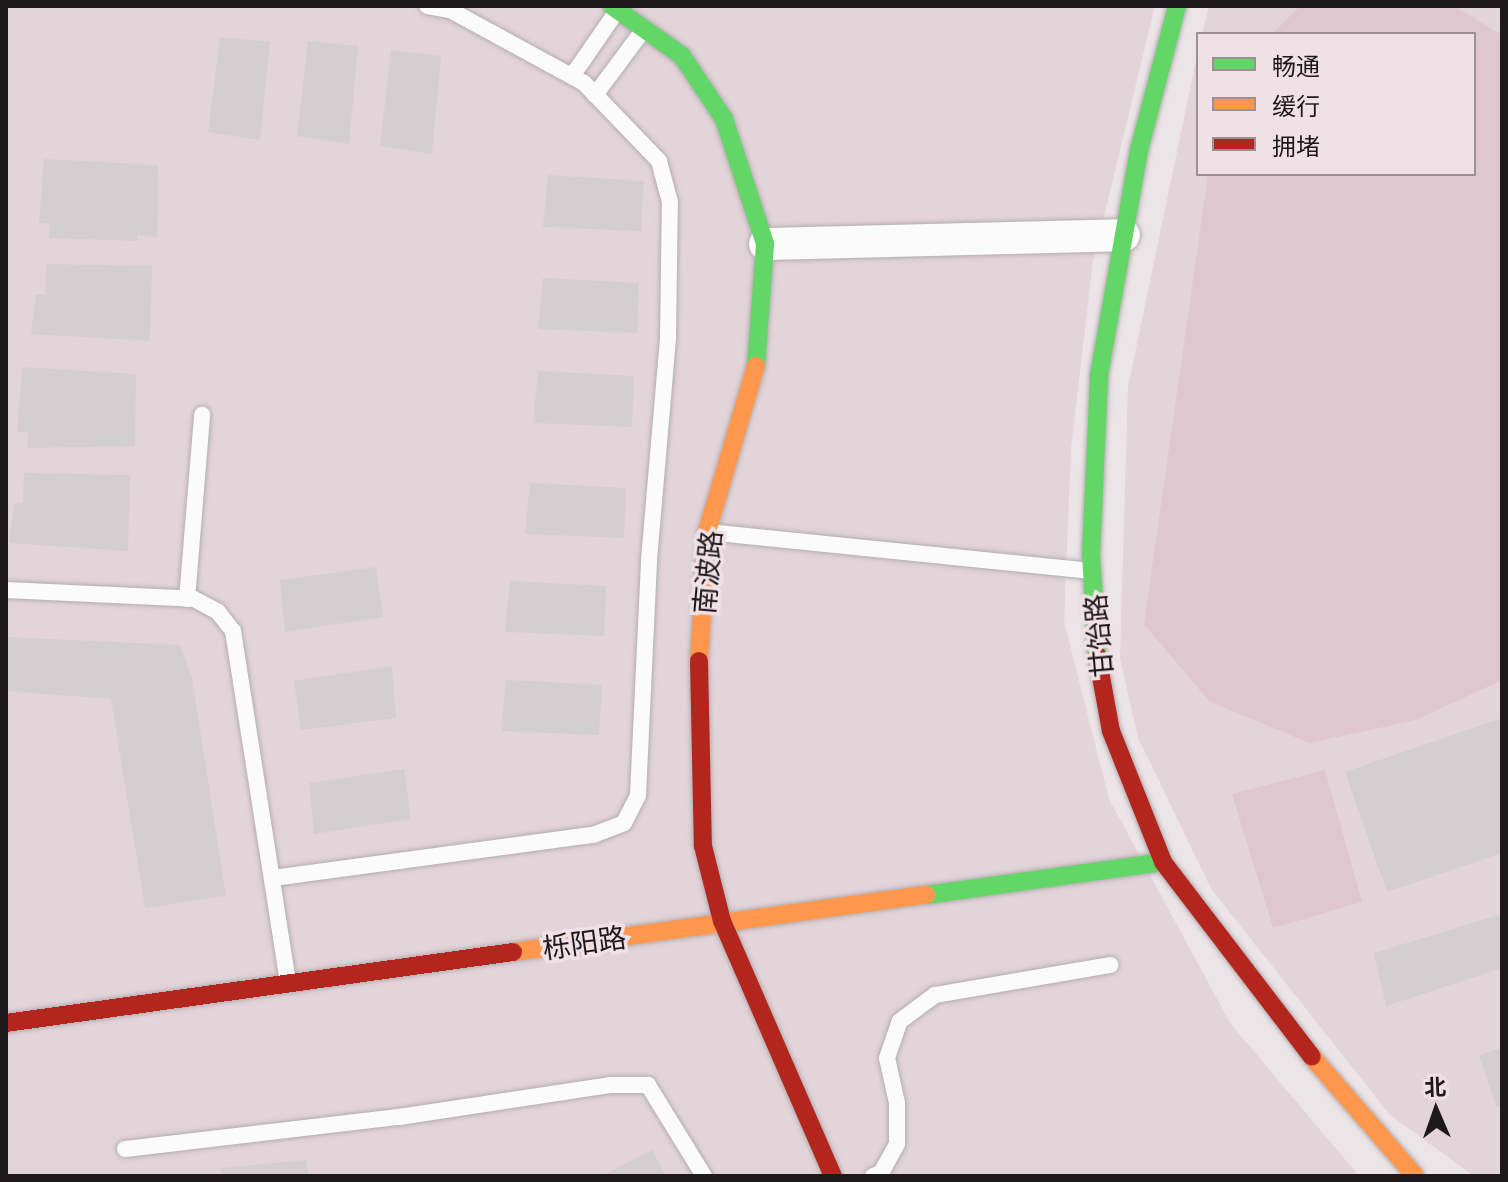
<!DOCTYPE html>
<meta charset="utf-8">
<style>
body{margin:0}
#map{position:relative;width:1508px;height:1182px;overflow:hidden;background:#ece4e7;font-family:Literata,"Noto Sans SC",serif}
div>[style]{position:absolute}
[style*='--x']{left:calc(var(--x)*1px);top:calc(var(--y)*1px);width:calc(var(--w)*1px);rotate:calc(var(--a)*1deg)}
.built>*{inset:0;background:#e3d4da}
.green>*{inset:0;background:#dfc6cf}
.building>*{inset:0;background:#d4ced0}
.roads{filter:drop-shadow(0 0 2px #b3adaf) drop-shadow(0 0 2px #b3adaf)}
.lane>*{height:16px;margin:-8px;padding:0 8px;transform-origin:8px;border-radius:8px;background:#fcfbfb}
.street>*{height:32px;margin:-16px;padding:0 16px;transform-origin:16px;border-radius:16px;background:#fcfbfb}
.fast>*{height:18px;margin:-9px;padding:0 9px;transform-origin:9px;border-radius:9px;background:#63d668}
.slow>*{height:18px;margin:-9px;padding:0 9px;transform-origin:9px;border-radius:9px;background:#ff974d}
.jam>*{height:18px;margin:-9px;padding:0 9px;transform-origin:9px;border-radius:9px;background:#b3261e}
span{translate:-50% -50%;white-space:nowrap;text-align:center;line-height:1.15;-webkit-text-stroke:7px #efe1e6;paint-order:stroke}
.street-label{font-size:28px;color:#1d181a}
.frame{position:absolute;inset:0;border:8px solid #1d181a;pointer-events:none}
.legend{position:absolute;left:1196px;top:32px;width:280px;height:144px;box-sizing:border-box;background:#efe1e6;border:2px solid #9b9194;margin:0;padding:10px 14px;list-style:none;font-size:24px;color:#1d181a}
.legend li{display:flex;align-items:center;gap:16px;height:40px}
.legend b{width:40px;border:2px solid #9b9194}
.north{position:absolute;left:1396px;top:1070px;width:80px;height:80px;-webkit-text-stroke:6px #efe1e6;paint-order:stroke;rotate:358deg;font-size:22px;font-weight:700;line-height:32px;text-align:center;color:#1d181a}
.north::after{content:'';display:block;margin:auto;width:28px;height:36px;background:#1d181a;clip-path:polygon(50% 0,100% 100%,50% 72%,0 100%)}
</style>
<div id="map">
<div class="built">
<i style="clip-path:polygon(6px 6px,1155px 6px,1093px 261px,1071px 449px,1064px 621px,1109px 799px,1230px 1023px,1359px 1176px,6px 1176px)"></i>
<i style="clip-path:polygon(1209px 6px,1502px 6px,1502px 1176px,1474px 1176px,1390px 1115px,1212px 890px,1138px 738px,1120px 658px,1128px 387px,1198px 51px,1198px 174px,1474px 174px,1474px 34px,1202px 34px)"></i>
</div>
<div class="green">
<i style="clip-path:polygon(1307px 6px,1454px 6px,1502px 35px,1502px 680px,1416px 720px,1309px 743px,1209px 701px,1144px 624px,1208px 174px,1474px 174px,1474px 34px,1272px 34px,1298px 8px)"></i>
<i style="clip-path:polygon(1325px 770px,1362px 902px,1273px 928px,1232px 794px)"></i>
</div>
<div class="building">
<i style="clip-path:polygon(220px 37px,270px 42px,260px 140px,208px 132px)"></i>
<i style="clip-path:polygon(308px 41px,358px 46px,349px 144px,297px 136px)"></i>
<i style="clip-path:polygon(391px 50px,441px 56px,432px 154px,380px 146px)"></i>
<i style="clip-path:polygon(44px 159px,158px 165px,157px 237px,137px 235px,137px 241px,49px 238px,50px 223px,39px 223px)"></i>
<i style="clip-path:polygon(548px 175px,644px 181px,641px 231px,543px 227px)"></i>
<i style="clip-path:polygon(46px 264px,152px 266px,150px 341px,31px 334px,36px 295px,45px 295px)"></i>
<i style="clip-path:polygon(543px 278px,639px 283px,637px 333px,538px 329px)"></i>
<i style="clip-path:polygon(22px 367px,136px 374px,135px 446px,27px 448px,28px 432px,17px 432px)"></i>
<i style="clip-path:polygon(538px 371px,634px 376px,632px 427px,533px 423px)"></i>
<i style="clip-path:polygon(24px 473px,130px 475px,128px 551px,9px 543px,14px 504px,23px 503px)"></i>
<i style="clip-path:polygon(530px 483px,626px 488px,624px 538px,525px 534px)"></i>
<i style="clip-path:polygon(376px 567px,383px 617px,285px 632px,280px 580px)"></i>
<i style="clip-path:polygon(510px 581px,606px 586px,604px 636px,505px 632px)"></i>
<i style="clip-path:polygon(6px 637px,180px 645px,192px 678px,226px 896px,145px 908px,111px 699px,6px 691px)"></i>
<i style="clip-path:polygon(392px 666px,396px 718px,301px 730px,294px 681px)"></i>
<i style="clip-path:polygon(506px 680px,602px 685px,599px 735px,501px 731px)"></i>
<i style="clip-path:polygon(1502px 718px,1502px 853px,1387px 892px,1345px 772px)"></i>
<i style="clip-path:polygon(404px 769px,411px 819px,314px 834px,309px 783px)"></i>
<i style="clip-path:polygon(1502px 914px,1502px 968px,1386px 1006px,1374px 953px)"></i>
<i style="clip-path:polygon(1502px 1048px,1502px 1106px,1496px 1107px,1479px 1055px)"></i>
<i style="clip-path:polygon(652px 1150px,666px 1176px,602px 1176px)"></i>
<i style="clip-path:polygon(306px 1160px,309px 1176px,222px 1176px,221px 1168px)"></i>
</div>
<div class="roads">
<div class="lane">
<i style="--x:572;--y:76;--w:79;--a:-55.3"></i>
<i style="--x:595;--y:95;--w:82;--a:-53.4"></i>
<i style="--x:708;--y:532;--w:385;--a:5.8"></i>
<i style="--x:6;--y:590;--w:188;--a:2.7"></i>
<i style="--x:194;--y:599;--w:27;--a:28"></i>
<i style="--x:218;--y:612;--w:24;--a:52"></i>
<i style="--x:233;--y:631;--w:354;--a:81.1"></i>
<i style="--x:187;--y:599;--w:185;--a:-85.3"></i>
<i style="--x:273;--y:878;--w:323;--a:-7.7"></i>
<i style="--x:593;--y:835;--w:33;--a:-21"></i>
<i style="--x:624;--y:823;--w:31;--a:-63"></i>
<i style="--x:638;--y:795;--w:235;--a:-87.3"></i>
<i style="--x:649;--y:560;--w:224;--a:-85.1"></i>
<i style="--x:668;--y:337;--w:135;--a:-89.2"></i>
<i style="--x:670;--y:202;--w:42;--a:-105"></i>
<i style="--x:659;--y:161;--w:108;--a:-133.9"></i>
<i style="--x:584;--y:83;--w:153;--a:-151.4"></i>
<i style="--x:450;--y:10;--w:23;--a:-170"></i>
<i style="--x:125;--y:1149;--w:276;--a:-6.7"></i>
<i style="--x:399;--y:1117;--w:213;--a:-8.6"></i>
<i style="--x:610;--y:1085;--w:38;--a:0"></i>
<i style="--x:648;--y:1085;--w:107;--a:58.4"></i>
<i style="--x:873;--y:1176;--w:9;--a:-21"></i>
<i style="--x:881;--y:1173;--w:33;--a:-61"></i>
<i style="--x:897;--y:1144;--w:41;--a:-90"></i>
<i style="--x:897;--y:1103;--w:46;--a:-102.5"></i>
<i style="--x:887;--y:1058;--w:39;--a:-71"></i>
<i style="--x:900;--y:1021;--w:44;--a:-36.6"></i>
<i style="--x:935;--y:995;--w:178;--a:-9.7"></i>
</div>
<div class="street">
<i style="--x:765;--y:244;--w:359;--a:-1.4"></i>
</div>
<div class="fast">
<i style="--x:612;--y:6;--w:86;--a:35.5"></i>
<i style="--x:682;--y:56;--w:76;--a:56.3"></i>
<i style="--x:724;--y:119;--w:132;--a:71.8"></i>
<i style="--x:765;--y:244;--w:122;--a:94.2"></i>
<i style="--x:1097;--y:655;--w:101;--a:-93.4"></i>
<i style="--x:1091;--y:554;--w:179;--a:-87.4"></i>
<i style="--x:1099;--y:375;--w:229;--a:-79.9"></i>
<i style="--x:1139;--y:150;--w:149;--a:-75.2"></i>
<i style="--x:926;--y:895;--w:239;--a:-7.9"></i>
</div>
<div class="slow">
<i style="--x:699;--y:661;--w:129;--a:-86.5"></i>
<i style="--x:707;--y:532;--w:173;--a:-73.6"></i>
<i style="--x:513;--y:952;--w:417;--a:-7.9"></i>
<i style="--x:1312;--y:1057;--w:157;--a:49.1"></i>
</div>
<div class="jam">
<i style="--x:1097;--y:655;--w:77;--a:79.6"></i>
<i style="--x:1111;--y:731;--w:141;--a:68.3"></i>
<i style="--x:1163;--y:862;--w:245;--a:52.6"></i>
<i style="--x:699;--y:661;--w:185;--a:88.8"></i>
<i style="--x:703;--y:846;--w:77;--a:75.8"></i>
<i style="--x:722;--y:921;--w:278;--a:66.5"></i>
<i style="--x:6;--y:1023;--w:512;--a:-7.97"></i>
</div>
</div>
<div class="street-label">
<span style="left:706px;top:572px;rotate:-85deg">南波路</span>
<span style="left:1097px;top:636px;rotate:-95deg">甘饴路</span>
<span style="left:584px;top:941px;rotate:-8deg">栎阳路</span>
</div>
<div class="frame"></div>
<ul class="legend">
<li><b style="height:10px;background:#63d668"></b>畅通</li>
<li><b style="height:10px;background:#ff974d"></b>缓行</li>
<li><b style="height:10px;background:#b3261e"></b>拥堵</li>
</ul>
<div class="north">北</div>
</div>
